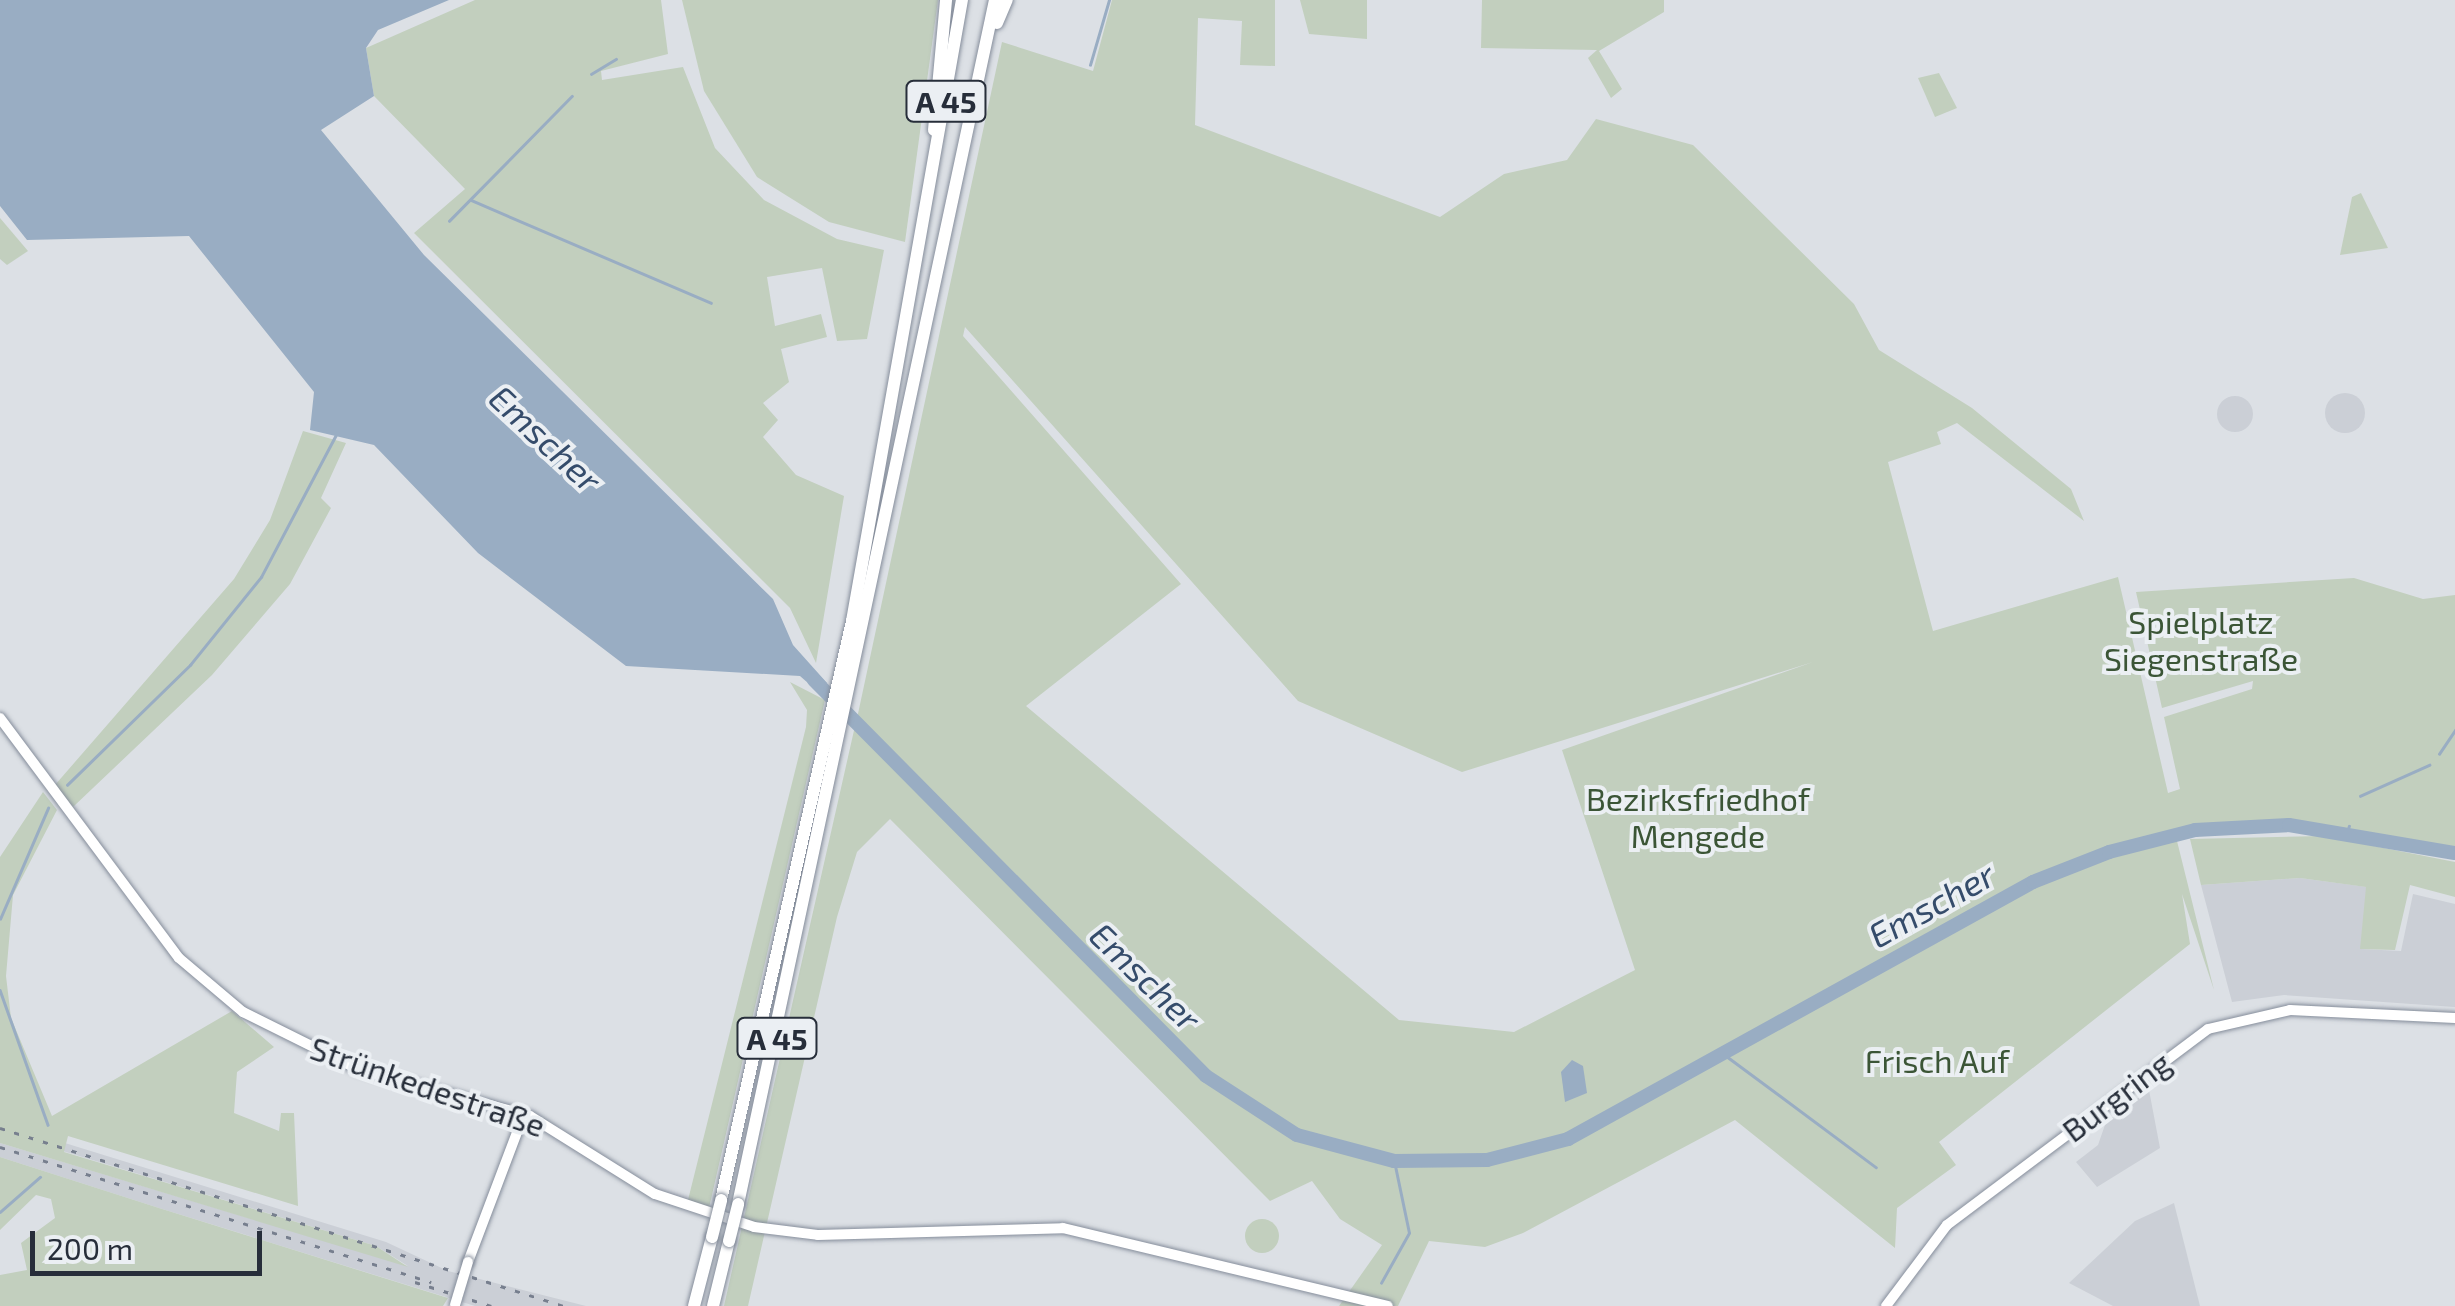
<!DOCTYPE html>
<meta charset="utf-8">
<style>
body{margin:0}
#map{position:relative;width:2455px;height:1306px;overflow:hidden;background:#dce0e5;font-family:"Exo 2",sans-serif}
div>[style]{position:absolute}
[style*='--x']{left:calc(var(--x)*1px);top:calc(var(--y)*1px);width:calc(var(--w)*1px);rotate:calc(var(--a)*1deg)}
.built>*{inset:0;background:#cbcfd6}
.round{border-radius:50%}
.green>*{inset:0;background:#c2cfbe}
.water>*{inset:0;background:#99adc3}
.stream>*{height:2.5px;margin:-1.25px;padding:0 1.25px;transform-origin:1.25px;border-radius:1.25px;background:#99adc3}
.river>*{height:14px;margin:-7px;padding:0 7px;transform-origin:7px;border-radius:7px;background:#99adc3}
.roads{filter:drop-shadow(0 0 2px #858d9b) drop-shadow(0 0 2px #858d9b)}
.secondary>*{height:10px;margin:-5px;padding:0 5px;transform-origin:5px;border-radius:5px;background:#fff}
.highway>*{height:12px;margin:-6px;padding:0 6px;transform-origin:6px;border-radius:6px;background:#fff}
.rail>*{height:2.5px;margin-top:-1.25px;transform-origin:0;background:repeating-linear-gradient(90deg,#777f8e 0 5px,transparent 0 15px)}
.bridges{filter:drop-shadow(0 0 2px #858d9b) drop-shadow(0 0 2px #858d9b)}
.secondary-bridge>*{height:10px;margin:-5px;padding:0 5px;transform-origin:5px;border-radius:5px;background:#fff}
.highway-bridge>*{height:12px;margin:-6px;padding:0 6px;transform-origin:6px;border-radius:6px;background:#fff}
span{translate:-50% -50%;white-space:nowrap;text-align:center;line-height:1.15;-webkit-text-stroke:8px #ebeff3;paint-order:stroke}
.shield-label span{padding:2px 8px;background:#ebeff3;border:2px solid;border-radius:8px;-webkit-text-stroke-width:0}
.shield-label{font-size:30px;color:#272e3a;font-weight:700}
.park-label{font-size:32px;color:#3b5536}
.street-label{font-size:32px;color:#272e3a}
.water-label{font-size:35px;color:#354c6b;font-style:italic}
.scale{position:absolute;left:30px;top:1231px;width:232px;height:45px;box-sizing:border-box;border:5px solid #272e3a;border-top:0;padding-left:12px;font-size:30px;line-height:35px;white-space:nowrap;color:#272e3a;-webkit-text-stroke:8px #ebeff3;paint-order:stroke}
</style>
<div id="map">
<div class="built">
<i class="round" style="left:2325px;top:393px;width:40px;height:40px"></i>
<i class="round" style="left:2217px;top:396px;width:36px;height:36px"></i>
<i style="clip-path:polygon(2300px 878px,2367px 887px,2361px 949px,2401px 951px,2413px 894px,2455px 904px,2455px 1007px,2284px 995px,2232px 1002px,2201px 885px)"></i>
<i style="clip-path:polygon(2149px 1090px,2160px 1148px,2097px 1187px,2076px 1162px,2098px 1145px,2106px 1122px)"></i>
<i style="clip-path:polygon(0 1123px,386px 1242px,448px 1271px,586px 1306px,475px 1306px,159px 1208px,0 1157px,0 1143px,408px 1266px,376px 1246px,0 1132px)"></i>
<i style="clip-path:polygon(2174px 1203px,2200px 1306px,2113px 1306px,2069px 1283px,2135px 1221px)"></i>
</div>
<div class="green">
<i style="clip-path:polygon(475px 0,661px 0,668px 54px,601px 71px,602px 80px,683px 67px,715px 148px,764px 200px,837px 239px,884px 250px,867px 339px,837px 341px,822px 268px,767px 277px,775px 326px,821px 314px,827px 337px,781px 349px,789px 382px,763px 403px,778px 420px,763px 437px,796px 475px,844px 496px,816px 663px,790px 608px,414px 233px,465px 189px,374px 96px,366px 48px)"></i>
<i style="clip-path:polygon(682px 0,938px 0,905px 242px,829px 222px,757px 177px,704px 91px)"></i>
<i style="clip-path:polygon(evenodd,1112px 0,1275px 0,1275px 66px,1240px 65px,1242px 21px,1198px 18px,1195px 125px,1440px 217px,1504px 174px,1567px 160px,1596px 119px,1693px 145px,1854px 304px,1879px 350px,1972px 408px,2071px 489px,2084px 521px,1957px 423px,1937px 432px,1941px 444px,1888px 462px,1933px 631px,2118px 577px,2168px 793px,2180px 789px,2164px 717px,2252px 689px,2253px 681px,2162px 708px,2136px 592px,2354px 578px,2423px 599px,2455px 595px,2455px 853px,2324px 828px,2232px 826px,2078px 864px,2177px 841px,2214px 990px,2182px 894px,2190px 944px,1939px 1142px,1956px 1165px,1897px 1208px,1895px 1248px,1735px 1120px,1523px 1233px,1485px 1247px,1429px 1241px,1398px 1306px,1339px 1306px,1382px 1245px,1340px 1219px,1312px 1181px,1270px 1201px,890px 819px,857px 852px,837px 917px,748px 1306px,724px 1306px,855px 726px,877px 747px,856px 723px,1002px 42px,1093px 71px,1112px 0,965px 327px,1298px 701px,1462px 772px,1813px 662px,1562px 750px,1635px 970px,1514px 1032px,1399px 1020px,1026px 706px,1181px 584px,963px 336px,965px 327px)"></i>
<i style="clip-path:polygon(1300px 0,1367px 0,1367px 39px,1309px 34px)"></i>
<i style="clip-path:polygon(1482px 0,1664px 0,1664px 12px,1599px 51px,1622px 89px,1611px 98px,1588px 58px,1597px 50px,1481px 48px)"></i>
<i style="clip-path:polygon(1939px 73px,1957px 108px,1935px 117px,1918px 78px)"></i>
<i style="clip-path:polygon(2361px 193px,2388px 248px,2340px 255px,2352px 197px)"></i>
<i style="clip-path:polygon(0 218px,28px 251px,7px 265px,0 259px)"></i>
<i style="clip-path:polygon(303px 431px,346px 443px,321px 498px,331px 508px,290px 584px,212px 675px,73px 807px,55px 785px,234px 579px,270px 520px)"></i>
<i style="clip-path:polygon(790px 682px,825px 700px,709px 1208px,688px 1200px,806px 727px,807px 710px)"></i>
<i style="clip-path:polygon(43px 792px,57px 810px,13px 895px,6px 976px,11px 1018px,52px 1116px,232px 1011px,274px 1047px,237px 1072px,234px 1113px,279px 1131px,281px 1113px,294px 1113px,298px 1206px,68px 1136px,64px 1152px,376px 1246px,408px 1267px,0 1143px,0 857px)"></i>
<i style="clip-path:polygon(2323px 836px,2455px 862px,2455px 897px,2410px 885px,2395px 950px,2360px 949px,2366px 887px,2300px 878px,2201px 885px,2190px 839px)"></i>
<i style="clip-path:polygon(0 1157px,159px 1208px,448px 1298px,443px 1306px,0 1306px,0 1275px,27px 1270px,21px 1243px,55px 1218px,51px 1199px,36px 1195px,0 1230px)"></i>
<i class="round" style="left:1245px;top:1219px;width:34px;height:34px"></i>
</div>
<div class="water">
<i style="clip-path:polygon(0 0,449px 0,378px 30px,366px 48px,374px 96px,321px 130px,424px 255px,773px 599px,793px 645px,827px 683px,824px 697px,800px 676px,626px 666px,478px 553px,374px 445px,310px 430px,314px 392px,189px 236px,27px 240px,0 206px)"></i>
<i style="clip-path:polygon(1572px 1060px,1583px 1066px,1587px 1093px,1565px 1102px,1561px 1072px)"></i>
</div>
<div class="stream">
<i style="--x:1090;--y:65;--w:68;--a:-73.7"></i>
<i style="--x:591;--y:74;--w:29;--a:-31"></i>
<i style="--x:471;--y:200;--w:261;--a:23.2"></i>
<i style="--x:449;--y:221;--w:175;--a:-45.5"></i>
<i style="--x:2439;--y:754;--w:29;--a:-56"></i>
<i style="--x:67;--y:785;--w:172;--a:-44.3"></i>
<i style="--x:190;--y:665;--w:113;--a:-51.1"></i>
<i style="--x:261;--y:577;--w:163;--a:-62.2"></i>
<i style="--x:2360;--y:796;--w:76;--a:-24.2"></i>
<i style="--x:2347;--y:832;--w:6;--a:-72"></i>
<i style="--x:0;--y:919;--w:121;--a:-66.6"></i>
<i style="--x:0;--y:990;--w:143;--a:70.4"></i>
<i style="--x:1725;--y:1055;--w:188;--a:36.6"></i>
<i style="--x:0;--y:1212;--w:53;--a:-41.2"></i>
<i style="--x:1381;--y:1283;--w:57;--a:-60.8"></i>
<i style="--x:1409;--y:1233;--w:74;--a:-101.8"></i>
</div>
<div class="river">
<i style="--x:814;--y:680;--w:557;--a:45.29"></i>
<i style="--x:1206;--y:1076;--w:108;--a:33"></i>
<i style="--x:1297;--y:1135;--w:100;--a:15"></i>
<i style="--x:1394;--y:1161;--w:93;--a:-0.6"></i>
<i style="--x:1487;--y:1160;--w:84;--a:-14.5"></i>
<i style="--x:1568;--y:1139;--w:531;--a:-28.93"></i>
<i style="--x:2033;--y:882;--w:82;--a:-21.5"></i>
<i style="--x:2109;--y:852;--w:89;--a:-14.3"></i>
<i style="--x:2195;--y:830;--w:94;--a:-3"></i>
<i style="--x:2289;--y:825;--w:168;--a:9.6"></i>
</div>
<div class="roads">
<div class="secondary">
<i style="--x:0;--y:718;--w:299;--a:53.3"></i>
<i style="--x:179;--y:958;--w:84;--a:40.2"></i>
<i style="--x:243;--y:1012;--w:128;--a:26.4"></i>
<i style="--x:358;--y:1069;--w:178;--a:15.3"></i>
<i style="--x:530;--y:1116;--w:147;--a:32"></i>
<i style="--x:655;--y:1194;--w:104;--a:18.4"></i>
<i style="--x:754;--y:1227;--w:64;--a:7.1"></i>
<i style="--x:818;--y:1235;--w:245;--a:-1.6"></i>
<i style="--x:1063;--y:1228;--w:334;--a:13.5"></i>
<i style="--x:468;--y:1262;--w:158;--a:-69.3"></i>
<i style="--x:1886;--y:1306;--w:101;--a:-53"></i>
<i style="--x:1947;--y:1225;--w:326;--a:-36.9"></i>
<i style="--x:2208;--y:1029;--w:84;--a:-13"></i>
<i style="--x:2290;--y:1010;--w:165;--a:2.8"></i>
</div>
<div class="highway">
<i style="--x:997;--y:23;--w:25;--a:-67"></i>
<i style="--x:934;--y:130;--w:131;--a:-84.7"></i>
<i style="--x:721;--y:1200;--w:594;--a:-77.25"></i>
<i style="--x:852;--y:621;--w:631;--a:-79.96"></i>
<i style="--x:738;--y:1204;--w:1231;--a:-77.95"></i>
<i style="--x:694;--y:1306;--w:71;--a:-75.4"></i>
<i style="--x:713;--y:1306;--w:67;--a:-76.2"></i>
</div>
</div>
<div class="rail">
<i style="--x:0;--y:1128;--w:591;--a:17.52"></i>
<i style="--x:0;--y:1147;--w:452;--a:17.4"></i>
<i style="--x:415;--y:1282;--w:80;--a:17.5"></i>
</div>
<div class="bridges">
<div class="secondary-bridge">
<i style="--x:455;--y:1305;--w:45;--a:-73.2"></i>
</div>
<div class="highway-bridge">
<i style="--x:712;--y:1237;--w:38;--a:-76"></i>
<i style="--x:729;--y:1241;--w:38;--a:-76"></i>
</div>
</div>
<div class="shield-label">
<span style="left:946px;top:101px">A 45</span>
<span style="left:777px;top:1038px">A 45</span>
</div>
<div class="park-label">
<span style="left:2201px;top:640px">Spielplatz<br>Siegenstraße</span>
<span style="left:1698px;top:817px">Bezirksfriedhof<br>Mengede</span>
<span style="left:1937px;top:1060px">Frisch Auf</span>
</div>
<div class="street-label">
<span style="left:428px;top:1086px;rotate:19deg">Strünkedestraße</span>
<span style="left:2116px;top:1096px;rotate:-37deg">Burgring</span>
</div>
<div class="water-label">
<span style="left:546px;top:438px;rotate:43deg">Emscher</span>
<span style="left:1931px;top:904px;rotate:-29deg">Emscher</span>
<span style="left:1146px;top:976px;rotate:44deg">Emscher</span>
</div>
<div class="scale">200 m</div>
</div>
